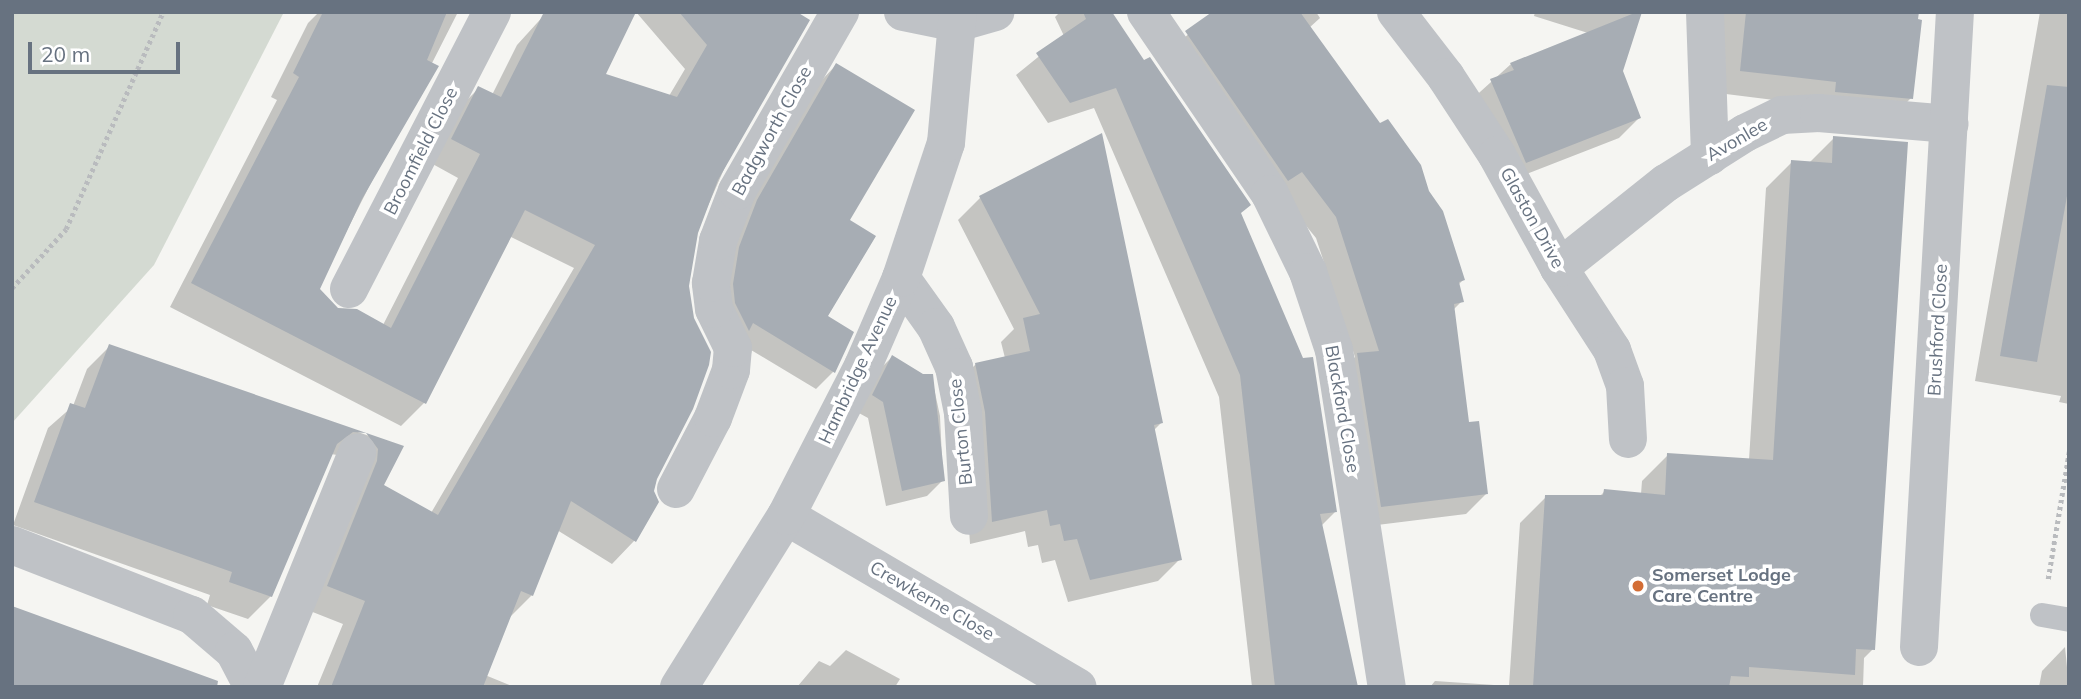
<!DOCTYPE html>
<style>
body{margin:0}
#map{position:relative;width:2081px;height:699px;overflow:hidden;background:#f5f5f2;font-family:Mulish,sans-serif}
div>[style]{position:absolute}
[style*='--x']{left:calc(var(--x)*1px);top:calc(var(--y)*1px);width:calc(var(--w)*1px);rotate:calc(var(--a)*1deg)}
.green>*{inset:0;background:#d4dad2}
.shadow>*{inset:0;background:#0003}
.building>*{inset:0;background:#a7adb4}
.path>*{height:4.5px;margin-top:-2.25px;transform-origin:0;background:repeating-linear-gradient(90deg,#b9bbbe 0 3.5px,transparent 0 7px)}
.service>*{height:24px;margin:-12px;padding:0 12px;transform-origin:12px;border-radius:12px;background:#bfc2c6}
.minor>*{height:38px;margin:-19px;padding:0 19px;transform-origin:19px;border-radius:19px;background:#bfc2c6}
.dots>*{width:19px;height:19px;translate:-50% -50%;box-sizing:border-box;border:4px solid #fff;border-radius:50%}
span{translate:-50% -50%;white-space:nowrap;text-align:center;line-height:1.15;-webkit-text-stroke:7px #fff;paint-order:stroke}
.street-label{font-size:18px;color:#677280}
.poi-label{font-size:18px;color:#677280;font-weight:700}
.left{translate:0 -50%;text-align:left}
.frame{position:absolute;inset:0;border:14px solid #677280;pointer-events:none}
.scale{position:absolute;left:28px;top:42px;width:152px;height:32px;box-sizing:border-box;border:4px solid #677280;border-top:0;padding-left:9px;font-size:21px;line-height:24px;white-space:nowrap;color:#677280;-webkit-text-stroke:5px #fff;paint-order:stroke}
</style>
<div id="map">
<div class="green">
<i style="clip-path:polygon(12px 12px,284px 12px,154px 265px,12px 423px)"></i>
</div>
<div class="shadow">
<i style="clip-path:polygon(319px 12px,458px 12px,317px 289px,338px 310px,383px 325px,458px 178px,429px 162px,456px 111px,479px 88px,492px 95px,517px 45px,547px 12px,603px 75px,669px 96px,685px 69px,636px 12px,793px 12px,696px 233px,652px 491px,657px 502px,634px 541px,612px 564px,557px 530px,532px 595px,509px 618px,485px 675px,514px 687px,317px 687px,343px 624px,305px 609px,343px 456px,331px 454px,271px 596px,248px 619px,207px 605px,210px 595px,13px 525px,48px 428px,73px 406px,87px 369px,110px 346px,401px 447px,382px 486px,431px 513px,574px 268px,509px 236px,424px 403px,401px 426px,170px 307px,277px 100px,271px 97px,308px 23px)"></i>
<i style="clip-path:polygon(1060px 12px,1109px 12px,1239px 214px,1335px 512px,1321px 526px,1356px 687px,1252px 687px,1219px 397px,1094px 108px,1048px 123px,1016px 75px,1064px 36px,1055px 17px)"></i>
<i style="clip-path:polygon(1215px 12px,1316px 12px,1320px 18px,1309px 28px,1463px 280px,1458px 285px,1462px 301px,1453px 310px,1467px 424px,1487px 493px,1466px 514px,1361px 527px,1337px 375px,1355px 357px,1316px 238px,1166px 53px)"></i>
<i style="clip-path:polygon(1535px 12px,1640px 12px,1621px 71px,1639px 118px,1619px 138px,1506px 182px,1470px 101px,1511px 64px,1588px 33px,1534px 16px)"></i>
<i style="clip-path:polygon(1717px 12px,1916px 12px,1911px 98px,1888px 121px,1813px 105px,1718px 93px)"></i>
<i style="clip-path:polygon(2040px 12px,2069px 12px,2069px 404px,2059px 402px,2061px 396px,1975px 381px)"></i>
<i style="clip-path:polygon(836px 65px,847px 220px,825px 316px,833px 372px,816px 389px,736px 341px,718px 321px,740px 220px,819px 83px)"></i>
<i style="clip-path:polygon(1101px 135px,1161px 423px,1154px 430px,1180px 559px,1158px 581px,1068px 602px,1055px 560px,1042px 563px,1038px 545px,1028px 547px,1025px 531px,970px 544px,963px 435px,954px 387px,976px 364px,1005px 358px,1001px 342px,1014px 329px,958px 220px,980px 198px)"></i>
<i style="clip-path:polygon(1834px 138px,1873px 649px,1864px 658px,1863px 687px,1430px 687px,1435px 681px,1509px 686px,1520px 523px,1546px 497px,1600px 496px,1605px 491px,1641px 494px,1642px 481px,1668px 455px,1749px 460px,1766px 188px,1792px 162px,1809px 163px)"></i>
<i style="clip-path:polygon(892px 357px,923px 375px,931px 374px,940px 416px,943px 480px,927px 496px,886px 506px,868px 418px,857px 412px,876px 373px)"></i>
<i style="clip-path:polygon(2065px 647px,2069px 687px,2039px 687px,2042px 671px)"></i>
<i style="clip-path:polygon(846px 650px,900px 679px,895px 687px,797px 687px,819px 661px,830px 666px)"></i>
</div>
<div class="building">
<i style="clip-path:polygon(323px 12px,447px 12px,427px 60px,439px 66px,362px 199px,320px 289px,338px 308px,357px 309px,391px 328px,480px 154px,451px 139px,478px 86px,501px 97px,544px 12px,636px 12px,606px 74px,677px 97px,707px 45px,679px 12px,797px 12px,810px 20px,718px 180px,698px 233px,689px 286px,694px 318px,711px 352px,709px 365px,693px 409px,657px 479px,654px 491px,659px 502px,636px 542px,571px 501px,533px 596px,521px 591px,483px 687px,331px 687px,365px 601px,327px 586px,377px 461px,378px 449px,366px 433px,353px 432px,337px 444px,272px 597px,229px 582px,232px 572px,34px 502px,70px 403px,85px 408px,109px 344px,404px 446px,384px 485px,438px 515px,595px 245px,525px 210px,426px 404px,191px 283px,299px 77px,293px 73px)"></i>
<i style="clip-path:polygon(1083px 12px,1112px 12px,1144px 60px,1150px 57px,1251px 205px,1241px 213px,1303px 358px,1313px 357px,1337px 512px,1320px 514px,1358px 687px,1275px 687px,1240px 375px,1116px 88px,1070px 103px,1036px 53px,1086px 19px)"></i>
<i style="clip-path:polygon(1212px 12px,1300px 12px,1380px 123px,1388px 119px,1421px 165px,1429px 191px,1443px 211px,1465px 280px,1459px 282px,1464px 302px,1454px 304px,1469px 422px,1479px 421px,1488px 494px,1381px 507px,1357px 353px,1379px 351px,1336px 217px,1302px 172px,1288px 181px,1185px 31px)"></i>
<i style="clip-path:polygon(1637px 12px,1642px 12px,1623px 71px,1641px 118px,1526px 163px,1490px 79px,1514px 70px,1510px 63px)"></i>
<i style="clip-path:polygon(1746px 12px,1919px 12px,1918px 19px,1922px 20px,1913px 99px,1835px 92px,1836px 82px,1740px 71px)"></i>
<i style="clip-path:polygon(836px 63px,915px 110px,850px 220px,876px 236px,828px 316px,854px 332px,835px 373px,753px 323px,749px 331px,735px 303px,733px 284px,739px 247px,757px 200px)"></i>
<i style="clip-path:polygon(2047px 85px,2069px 87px,2069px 185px,2037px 362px,2000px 356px)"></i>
<i style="clip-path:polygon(1102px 133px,1163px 423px,1154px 425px,1182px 560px,1090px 580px,1077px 539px,1064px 541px,1060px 524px,1050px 526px,1047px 510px,992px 522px,985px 412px,975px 363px,1030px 351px,1023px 318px,1040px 314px,979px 196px)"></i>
<i style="clip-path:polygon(1833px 136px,1908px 142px,1875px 650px,1856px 649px,1855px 675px,1749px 667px,1749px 677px,1731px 676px,1729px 687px,1533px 687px,1545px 495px,1603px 495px,1604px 489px,1665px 495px,1667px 453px,1773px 460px,1791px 160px,1832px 163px)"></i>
<i style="clip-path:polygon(892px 355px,923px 374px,933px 374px,945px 481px,902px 491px,883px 402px,872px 395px)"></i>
<i style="clip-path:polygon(12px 606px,218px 681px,217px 687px,12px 687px)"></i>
</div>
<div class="path">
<i style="--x:12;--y:288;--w:80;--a:-47.5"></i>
<i style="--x:66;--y:229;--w:238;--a:-65.9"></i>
<i style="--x:2048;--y:579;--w:129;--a:-80.6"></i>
</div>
<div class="service">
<i style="--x:2042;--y:615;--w:27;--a:10"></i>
</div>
<div class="minor">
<i style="--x:903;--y:12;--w:55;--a:11.5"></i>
<i style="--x:957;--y:23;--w:40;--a:-16"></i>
<i style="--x:1146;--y:12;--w:220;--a:55.7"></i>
<i style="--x:1270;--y:194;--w:87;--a:64"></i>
<i style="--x:1308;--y:272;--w:82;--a:71.6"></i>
<i style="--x:1334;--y:350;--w:341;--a:81.1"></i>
<i style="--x:1396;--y:12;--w:82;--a:52.4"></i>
<i style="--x:1446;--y:77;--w:93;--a:56.8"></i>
<i style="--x:1497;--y:155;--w:129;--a:61.2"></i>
<i style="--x:1559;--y:268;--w:98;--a:57.1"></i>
<i style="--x:1612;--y:350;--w:38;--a:70"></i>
<i style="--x:1625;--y:386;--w:53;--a:86.8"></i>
<i style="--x:1705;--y:12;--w:144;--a:88"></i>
<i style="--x:1559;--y:268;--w:137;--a:-38.5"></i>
<i style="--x:1666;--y:183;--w:93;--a:-32.3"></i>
<i style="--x:1745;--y:133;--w:41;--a:-25.9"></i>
<i style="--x:1782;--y:115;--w:37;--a:-3"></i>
<i style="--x:1819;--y:113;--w:131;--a:4.8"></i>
<i style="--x:901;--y:278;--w:60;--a:54.5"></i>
<i style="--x:936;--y:327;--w:44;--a:65.8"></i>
<i style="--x:954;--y:367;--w:47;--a:78.9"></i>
<i style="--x:963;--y:413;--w:103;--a:86.7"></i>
<i style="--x:349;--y:289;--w:312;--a:-62.7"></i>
<i style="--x:676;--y:489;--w:80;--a:-62.5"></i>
<i style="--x:713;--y:418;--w:51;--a:-69.4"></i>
<i style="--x:731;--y:370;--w:22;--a:-85"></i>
<i style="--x:733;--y:348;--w:43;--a:-116"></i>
<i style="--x:714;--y:309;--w:26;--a:-97"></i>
<i style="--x:711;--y:283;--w:43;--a:-80.5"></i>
<i style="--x:718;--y:241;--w:53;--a:-69.2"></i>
<i style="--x:737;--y:191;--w:207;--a:-60.1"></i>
<i style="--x:786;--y:516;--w:338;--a:30.4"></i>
<i style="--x:12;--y:545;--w:193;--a:21.3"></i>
<i style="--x:192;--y:615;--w:55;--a:40.6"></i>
<i style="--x:234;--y:651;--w:41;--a:62.2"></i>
<i style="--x:1919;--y:647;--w:636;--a:-86.76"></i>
<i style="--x:262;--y:687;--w:253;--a:-67.9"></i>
<i style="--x:679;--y:687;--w:202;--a:-58"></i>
<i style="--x:786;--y:516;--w:169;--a:-62.8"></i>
<i style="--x:863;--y:366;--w:96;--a:-66.6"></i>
<i style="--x:901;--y:278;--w:142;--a:-71.6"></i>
<i style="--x:946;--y:143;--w:132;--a:-84.8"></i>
</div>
<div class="dots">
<i style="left:1638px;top:586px;background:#d36d35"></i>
</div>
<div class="street-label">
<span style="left:772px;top:131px;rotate:-61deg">Badgworth Close</span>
<span style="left:1737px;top:140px;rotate:-30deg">Avonlee</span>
<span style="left:421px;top:151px;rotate:-63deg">Broomfield Close</span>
<span style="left:1532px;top:218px;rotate:61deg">Glaston Drive</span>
<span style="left:1938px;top:330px;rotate:-87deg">Brushford Close</span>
<span style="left:858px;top:370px;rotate:-65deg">Hambridge Avenue</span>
<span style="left:1342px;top:409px;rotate:80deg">Blackford Close</span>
<span style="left:961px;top:432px;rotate:-96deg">Burton Close</span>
<span style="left:932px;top:601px;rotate:30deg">Crewkerne Close</span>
</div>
<div class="poi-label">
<span class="left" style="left:1652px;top:586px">Somerset Lodge<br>Care Centre</span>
</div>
<div class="frame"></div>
<div class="scale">20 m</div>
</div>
